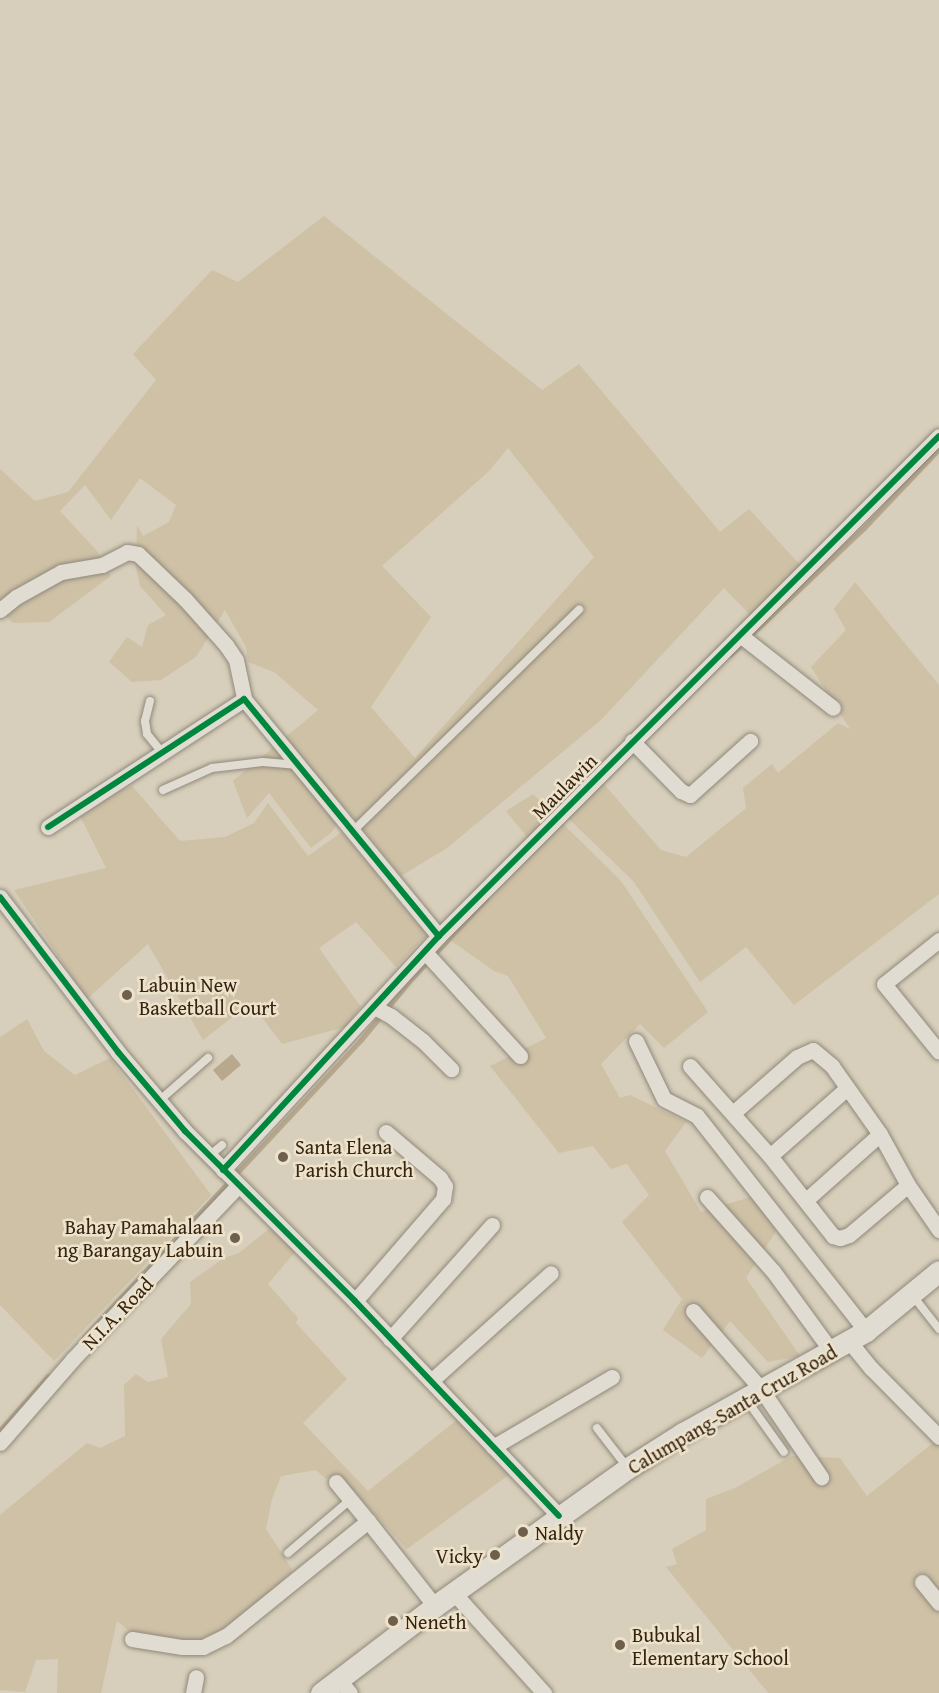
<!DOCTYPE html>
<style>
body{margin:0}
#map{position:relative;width:939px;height:1693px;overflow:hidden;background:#d7cfbb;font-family:"Gentium Book Plus",serif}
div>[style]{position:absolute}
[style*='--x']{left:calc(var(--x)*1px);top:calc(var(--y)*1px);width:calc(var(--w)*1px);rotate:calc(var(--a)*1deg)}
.green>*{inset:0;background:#cec1a6}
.water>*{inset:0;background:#b7a88e}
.stream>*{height:4.5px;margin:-2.25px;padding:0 2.25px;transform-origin:2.25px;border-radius:2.25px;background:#b7a88e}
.roads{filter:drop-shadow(0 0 2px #90887b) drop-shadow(0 0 2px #90887b)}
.service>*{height:8px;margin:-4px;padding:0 4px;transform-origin:4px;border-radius:4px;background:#e0dcd2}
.minor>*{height:15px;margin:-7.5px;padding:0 7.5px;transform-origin:7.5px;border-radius:7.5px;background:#e0dcd2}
.secondary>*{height:21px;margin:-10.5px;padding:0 10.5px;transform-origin:10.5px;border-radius:10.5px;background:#e0dcd2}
.cycleway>*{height:6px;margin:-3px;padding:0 3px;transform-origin:3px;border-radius:3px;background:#00873e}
.dots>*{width:16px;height:16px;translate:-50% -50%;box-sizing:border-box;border:3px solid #ede3cb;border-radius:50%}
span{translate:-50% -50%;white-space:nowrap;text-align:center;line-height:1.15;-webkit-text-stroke:5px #ede3cb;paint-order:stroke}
.street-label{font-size:20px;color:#372312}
.poi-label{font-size:20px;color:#372312}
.left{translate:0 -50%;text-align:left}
.right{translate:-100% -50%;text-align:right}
</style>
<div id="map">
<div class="green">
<i style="clip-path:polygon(evenodd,324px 216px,542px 390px,579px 364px,720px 532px,749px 509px,800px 565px,751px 616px,724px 588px,601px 720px,447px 848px,401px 876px,346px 808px,332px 832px,311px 848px,269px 793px,247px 818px,233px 781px,318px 710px,274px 672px,248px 662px,246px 647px,225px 610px,196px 657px,161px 680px,132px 682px,109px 662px,127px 637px,142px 647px,148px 625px,166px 615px,140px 586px,136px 568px,137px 525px,143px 536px,169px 522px,176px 505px,140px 478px,111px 520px,85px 485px,60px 511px,97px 551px,111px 576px,49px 622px,13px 623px,0 610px,0 469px,35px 501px,68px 492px,156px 380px,133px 354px,212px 270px,238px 282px,324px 216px,508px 448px,594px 557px,415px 758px,371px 707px,431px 617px,382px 566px,488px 472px,508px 448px)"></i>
<i style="clip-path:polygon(855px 582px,939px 685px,939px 894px,794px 1005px,746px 947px,700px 982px,634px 882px,567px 817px,603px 783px,661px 850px,686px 857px,746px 808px,743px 788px,772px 764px,778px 773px,838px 723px,850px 729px,811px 667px,846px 630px,834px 609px)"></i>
<i style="clip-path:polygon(132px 786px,180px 841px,225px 837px,254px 823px,268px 803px,308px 856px,342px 832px,427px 935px,396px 967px,356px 922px,319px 948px,361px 1007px,345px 1027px,282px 1044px,251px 1003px,203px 1040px,148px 944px,87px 999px,14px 890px,106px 868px,76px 808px)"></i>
<i style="clip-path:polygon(533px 794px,621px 881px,708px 1012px,664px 1048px,640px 1024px,601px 1064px,620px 1098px,630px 1095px,686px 1122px,665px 1151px,701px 1212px,754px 1196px,776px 1231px,746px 1278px,800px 1356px,768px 1362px,730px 1321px,702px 1358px,663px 1330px,682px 1299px,622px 1222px,649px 1195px,627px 1164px,611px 1169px,593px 1146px,559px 1153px,490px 1066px,546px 1038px,508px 976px,494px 971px,450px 940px,537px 849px,506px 811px)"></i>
<i style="clip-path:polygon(27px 1019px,44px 1051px,75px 1075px,110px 1058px,211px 1195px,54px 1361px,0 1305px,0 1037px)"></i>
<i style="clip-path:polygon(270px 1228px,295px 1252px,268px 1284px,298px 1318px,296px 1323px,347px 1379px,303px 1423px,368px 1491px,458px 1419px,510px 1474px,407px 1549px,339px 1475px,326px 1479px,316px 1470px,281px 1476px,272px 1499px,266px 1529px,293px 1571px,230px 1627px,195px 1641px,129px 1631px,117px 1621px,101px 1693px,57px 1693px,58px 1659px,36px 1660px,25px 1692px,0 1690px,0 1515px,87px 1443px,100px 1448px,125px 1436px,124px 1385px,136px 1374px,148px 1382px,168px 1377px,161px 1339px,191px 1304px,190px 1282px,224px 1258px,239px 1253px)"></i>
<i style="clip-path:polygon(939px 1438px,939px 1693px,768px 1693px,666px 1567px,677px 1564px,672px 1549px,706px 1530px,706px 1499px,735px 1488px,792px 1456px,840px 1458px,867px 1496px)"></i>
</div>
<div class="water">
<i style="clip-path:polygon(232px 1054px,241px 1065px,222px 1081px,213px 1070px)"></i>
</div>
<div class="stream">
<i style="--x:754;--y:632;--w:151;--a:-43.4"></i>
<i style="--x:864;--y:528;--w:109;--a:-46.5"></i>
<i style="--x:730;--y:655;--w:11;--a:-41"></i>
<i style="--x:84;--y:1337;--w:406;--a:-47"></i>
<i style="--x:361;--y:1040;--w:82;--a:-50.5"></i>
<i style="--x:413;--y:977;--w:107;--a:-46.9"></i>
<i style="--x:0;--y:1430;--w:72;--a:-48.4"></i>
</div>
<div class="roads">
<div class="service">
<i style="--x:150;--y:701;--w:21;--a:104"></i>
<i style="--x:145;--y:721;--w:13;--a:81"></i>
<i style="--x:147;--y:734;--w:22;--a:51"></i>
<i style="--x:163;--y:790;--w:54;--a:-24.2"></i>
<i style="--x:212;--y:768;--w:51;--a:-6.7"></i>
<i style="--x:263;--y:762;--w:32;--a:5"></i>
<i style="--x:352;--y:832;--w:318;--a:-44.4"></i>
<i style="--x:160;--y:1100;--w:64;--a:-41.2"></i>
<i style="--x:209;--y:1156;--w:17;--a:-40"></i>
<i style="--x:913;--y:1296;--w:42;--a:51.8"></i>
<i style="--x:746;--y:1399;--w:65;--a:54.4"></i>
<i style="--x:597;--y:1428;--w:49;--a:52.4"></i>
<i style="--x:288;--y:1553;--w:82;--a:-40.5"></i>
</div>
<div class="minor">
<i style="--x:0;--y:610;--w:21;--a:-39"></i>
<i style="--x:16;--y:597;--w:51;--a:-29.1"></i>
<i style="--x:61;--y:572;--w:42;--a:-9.7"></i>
<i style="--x:102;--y:565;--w:28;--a:-27"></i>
<i style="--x:127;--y:552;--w:11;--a:10"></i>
<i style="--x:138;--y:554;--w:65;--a:43.8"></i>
<i style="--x:185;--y:599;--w:62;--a:48.3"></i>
<i style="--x:226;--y:645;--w:18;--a:56"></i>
<i style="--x:236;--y:660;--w:40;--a:78"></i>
<i style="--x:740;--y:635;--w:118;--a:38.1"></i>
<i style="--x:632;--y:741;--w:70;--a:45.6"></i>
<i style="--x:681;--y:791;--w:10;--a:24"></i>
<i style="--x:690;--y:795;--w:81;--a:-42"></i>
<i style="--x:48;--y:827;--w:234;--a:-33.1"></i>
<i style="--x:244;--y:699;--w:307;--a:50.6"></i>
<i style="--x:0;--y:897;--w:195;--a:52.7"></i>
<i style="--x:118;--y:1052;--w:104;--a:49.7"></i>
<i style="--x:185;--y:1131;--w:240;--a:45"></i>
<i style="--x:355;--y:1301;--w:296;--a:46.5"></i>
<i style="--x:939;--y:940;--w:70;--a:141.3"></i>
<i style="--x:884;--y:984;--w:87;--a:51"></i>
<i style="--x:425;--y:952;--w:141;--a:47.6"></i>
<i style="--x:374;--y:1007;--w:19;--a:28"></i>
<i style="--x:391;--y:1016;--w:41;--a:38"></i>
<i style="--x:423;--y:1041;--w:40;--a:45"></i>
<i style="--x:636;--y:1041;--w:64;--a:64.2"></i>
<i style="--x:664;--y:1099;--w:37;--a:27"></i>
<i style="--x:697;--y:1116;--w:273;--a:51.8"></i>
<i style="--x:690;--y:1066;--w:120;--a:48.4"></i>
<i style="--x:770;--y:1156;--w:102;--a:51.8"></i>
<i style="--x:833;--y:1236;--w:7;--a:16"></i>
<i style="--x:840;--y:1238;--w:9;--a:-18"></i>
<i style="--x:849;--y:1235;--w:77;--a:-40.3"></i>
<i style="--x:733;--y:1113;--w:85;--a:-41.2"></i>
<i style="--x:797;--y:1057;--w:17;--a:-24"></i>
<i style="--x:813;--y:1050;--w:25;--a:40"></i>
<i style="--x:832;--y:1066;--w:83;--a:54.8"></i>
<i style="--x:880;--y:1134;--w:58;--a:61.2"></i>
<i style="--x:908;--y:1185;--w:55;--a:55.4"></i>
<i style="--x:770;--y:1156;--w:103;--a:-41.4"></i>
<i style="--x:223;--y:1170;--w:318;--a:-47.3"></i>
<i style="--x:439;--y:936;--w:707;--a:-45"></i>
<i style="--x:707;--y:1197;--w:99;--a:48.3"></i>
<i style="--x:773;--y:1271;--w:100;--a:53.9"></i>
<i style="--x:806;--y:1200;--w:99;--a:-41.7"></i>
<i style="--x:355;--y:1301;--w:135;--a:-49.2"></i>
<i style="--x:443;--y:1199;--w:13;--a:-81"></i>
<i style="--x:445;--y:1186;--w:9;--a:-122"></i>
<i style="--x:440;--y:1178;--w:71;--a:-139.6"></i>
<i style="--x:693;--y:1311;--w:103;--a:48.9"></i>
<i style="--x:761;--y:1389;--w:107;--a:55.7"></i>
<i style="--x:390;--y:1339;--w:153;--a:-48.2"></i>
<i style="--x:849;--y:1341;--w:35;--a:51"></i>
<i style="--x:871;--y:1368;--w:97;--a:45.4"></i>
<i style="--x:431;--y:1381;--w:161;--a:-42"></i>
<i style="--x:0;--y:1443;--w:111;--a:-49"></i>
<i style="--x:73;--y:1359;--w:239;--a:-46.4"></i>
<i style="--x:493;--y:1447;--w:138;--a:-30.5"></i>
<i style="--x:336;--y:1482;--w:50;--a:50.6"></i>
<i style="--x:922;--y:1582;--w:27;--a:51"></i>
<i style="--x:454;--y:1593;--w:135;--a:48"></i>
<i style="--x:132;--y:1639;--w:51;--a:9.1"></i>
<i style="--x:182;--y:1647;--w:21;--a:0"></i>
<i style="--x:203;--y:1647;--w:25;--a:-26"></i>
<i style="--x:226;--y:1636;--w:183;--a:-39"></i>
<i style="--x:368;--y:1521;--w:108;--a:51.8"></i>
<i style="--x:339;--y:1680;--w:17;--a:50"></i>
<i style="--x:193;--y:1693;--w:16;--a:-79"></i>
</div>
<div class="secondary">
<i style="--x:321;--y:1693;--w:143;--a:-37.3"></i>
<i style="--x:435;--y:1606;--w:237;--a:-35.6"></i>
<i style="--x:628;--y:1468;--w:65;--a:-32.5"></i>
<i style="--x:683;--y:1433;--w:210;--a:-29.1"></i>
<i style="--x:866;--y:1331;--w:94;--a:-39.4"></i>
</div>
</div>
<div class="cycleway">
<i style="--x:48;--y:827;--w:234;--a:-33.1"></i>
<i style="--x:244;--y:699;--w:307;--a:50.6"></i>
<i style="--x:0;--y:897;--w:195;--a:52.7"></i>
<i style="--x:118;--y:1052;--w:104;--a:49.7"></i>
<i style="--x:185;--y:1131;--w:240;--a:45"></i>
<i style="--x:355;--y:1301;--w:296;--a:46.5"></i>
<i style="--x:223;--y:1170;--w:318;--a:-47.3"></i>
<i style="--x:439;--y:936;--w:707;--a:-45"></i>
</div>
<div class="dots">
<i style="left:127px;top:995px;background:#6f5f4d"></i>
<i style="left:283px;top:1157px;background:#6f5f4d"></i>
<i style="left:235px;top:1238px;background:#6f5f4d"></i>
<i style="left:523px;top:1532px;background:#6f5f4d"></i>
<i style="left:495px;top:1555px;background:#6f5f4d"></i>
<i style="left:393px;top:1621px;background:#6f5f4d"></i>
<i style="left:620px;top:1645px;background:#6f5f4d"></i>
</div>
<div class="street-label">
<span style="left:564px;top:786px;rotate:-45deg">Maulawin</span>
<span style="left:117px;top:1313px;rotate:-46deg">N.I.A. Road</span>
<span style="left:732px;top:1409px;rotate:-30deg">Calumpang-Santa Cruz Road</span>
</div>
<div class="poi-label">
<span class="left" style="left:139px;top:996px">Labuin New<br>Basketball Court</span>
<span class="left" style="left:295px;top:1158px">Santa Elena<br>Parish Church</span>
<span class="right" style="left:223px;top:1238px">Bahay Pamahalaan<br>ng Barangay Labuin</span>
<span class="left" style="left:535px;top:1532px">Naldy</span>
<span class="right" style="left:483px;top:1555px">Vicky</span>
<span class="left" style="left:405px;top:1621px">Neneth</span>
<span class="left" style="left:632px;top:1646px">Bubukal<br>Elementary School</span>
</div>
</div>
